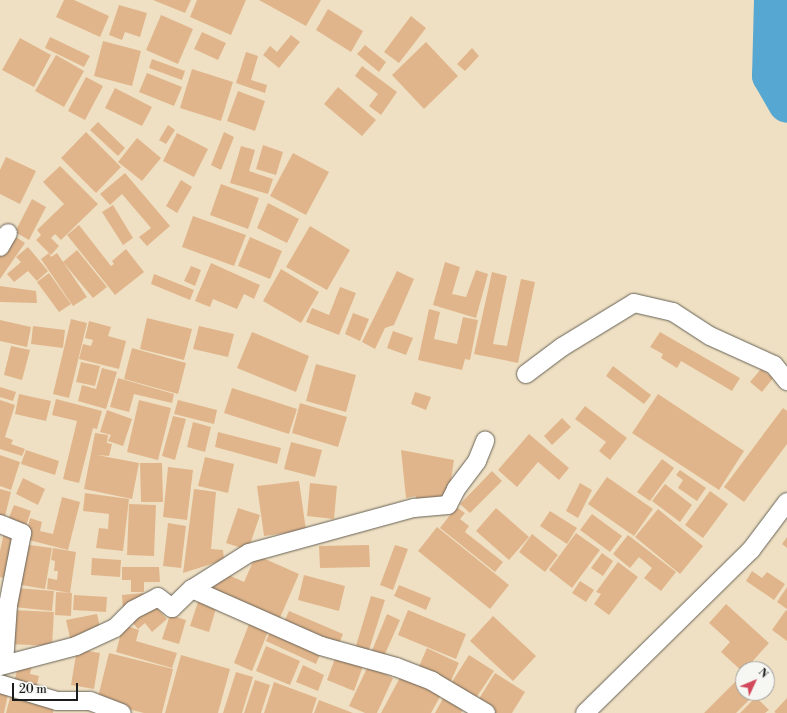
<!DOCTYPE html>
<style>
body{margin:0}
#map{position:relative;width:787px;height:713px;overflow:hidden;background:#efe0c3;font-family:"Libre Bodoni",serif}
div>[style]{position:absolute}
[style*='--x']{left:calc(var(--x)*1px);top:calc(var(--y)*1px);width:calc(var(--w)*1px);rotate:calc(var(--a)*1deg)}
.river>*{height:39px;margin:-19.5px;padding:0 19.5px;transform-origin:19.5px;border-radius:19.5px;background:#56a7d1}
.building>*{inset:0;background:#e1b58b}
.roads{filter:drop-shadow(0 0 1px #666156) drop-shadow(0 0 1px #666156)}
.minor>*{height:18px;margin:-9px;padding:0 9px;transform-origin:9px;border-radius:9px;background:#fff}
span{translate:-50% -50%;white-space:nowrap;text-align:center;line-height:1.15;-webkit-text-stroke:4px #f6f6f2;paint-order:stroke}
.north{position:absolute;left:735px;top:661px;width:40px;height:40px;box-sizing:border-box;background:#f6f6f2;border:1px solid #9f9f9c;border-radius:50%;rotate:46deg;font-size:11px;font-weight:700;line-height:16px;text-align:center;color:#1c1c1c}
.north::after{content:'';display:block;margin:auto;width:14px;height:18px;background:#d1495b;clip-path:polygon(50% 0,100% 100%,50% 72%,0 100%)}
.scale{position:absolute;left:12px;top:683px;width:66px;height:18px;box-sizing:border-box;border:2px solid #1c1c1c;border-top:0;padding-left:5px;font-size:12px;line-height:14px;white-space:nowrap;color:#1c1c1c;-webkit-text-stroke:3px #f6f6f2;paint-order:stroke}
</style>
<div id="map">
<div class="river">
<i style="--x:773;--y:0;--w:75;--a:91.5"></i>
<i style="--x:771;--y:75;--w:32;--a:60"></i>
</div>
<div class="building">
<i style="clip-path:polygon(64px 0,74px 0,109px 16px,100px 37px,56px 17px)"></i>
<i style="clip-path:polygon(153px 0,191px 0,185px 13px)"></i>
<i style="clip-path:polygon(197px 0,246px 0,231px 35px,190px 17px)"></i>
<i style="clip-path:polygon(259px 0,321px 0,306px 26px)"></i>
<i style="clip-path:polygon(119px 5px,147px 13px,140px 37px,125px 32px,122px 40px,109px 35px)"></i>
<i style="clip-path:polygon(328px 9px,363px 31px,351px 52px,316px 30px)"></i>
<i style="clip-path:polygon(161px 15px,193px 29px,178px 64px,146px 50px)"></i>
<i style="clip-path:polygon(411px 16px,426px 28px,399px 63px,384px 52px)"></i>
<i style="clip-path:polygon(202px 32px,226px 43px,218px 60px,194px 49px)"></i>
<i style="clip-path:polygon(291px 35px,300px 42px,279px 68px,263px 55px,270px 46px,277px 52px)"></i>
<i style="clip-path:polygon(50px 37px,90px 56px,84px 67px,45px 48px)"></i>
<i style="clip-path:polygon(20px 38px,51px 55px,34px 87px,2px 70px)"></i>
<i style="clip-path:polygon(103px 41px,141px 51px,132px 86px,94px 76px)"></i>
<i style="clip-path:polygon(426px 42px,458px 76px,424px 109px,392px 75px)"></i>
<i style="clip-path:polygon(365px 45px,386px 62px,379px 72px,357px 54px)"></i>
<i style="clip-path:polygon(472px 48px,479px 56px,465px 71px,457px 64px)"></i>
<i style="clip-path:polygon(246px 52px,258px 56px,251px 80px,267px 85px,265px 93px,236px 83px)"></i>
<i style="clip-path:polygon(56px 55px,84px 71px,64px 107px,35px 91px)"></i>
<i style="clip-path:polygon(152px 59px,185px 71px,182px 80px,149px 68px)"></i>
<i style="clip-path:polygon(362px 66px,397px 92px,381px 115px,369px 106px,378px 94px,355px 76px)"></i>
<i style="clip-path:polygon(192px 69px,233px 82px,221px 121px,180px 108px)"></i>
<i style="clip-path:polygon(147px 73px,182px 87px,174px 106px,139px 92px)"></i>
<i style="clip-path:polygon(86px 77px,103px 86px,85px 120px,68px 111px)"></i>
<i style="clip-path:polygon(338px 87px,376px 120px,362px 136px,324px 104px)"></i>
<i style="clip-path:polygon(115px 88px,152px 107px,142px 126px,105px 108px)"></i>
<i style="clip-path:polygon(238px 91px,265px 101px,255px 131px,227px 121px)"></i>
<i style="clip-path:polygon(98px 122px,125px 148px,118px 156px,90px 130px)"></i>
<i style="clip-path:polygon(168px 125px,175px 130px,166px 144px,159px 140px)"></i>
<i style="clip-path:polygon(86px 132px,121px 167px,96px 193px,61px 158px)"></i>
<i style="clip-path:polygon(224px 132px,234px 137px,221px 170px,211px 165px)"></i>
<i style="clip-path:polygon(177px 133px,208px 149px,194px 177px,163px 161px)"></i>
<i style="clip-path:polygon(137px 138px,161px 158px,142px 181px,118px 162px)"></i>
<i style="clip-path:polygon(263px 145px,283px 152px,276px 175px,256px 169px)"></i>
<i style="clip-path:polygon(241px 146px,255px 150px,249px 171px,273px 179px,268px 194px,230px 183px)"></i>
<i style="clip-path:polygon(293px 153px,329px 172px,306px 215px,270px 196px)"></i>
<i style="clip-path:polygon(6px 157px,36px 171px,20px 204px,0 194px,0 170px)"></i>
<i style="clip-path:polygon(60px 166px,98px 204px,61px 240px,55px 234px,51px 238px,59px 246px,51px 255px,36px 240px,41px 235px,37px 230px,64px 204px,43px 182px)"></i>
<i style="clip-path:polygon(125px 173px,170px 226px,147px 246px,139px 237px,151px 228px,122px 194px,110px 205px,100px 194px)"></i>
<i style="clip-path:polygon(181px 180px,192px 187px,177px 213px,166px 206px)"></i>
<i style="clip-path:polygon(221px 184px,259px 198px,248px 229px,210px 215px)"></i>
<i style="clip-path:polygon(32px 199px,46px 207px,29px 240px,15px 232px)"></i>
<i style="clip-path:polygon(268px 203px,299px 219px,287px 243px,257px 228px)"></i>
<i style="clip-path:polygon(113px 205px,133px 238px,123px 245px,102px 212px)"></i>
<i style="clip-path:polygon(193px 216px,246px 235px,234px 266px,182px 247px)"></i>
<i style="clip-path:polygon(79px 225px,111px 266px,114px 264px,112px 261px,126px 249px,144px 272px,115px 295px,67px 235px)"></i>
<i style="clip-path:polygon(310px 226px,350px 250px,327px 290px,286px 267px)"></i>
<i style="clip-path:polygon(13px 235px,25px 243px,0 279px,0 255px)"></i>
<i style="clip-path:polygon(250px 237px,282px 251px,270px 279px,238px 266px)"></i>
<i style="clip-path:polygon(28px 247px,48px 271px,37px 281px,28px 271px,14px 282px,7px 274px,21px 262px,16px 257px)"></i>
<i style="clip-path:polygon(77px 250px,107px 287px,93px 298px,63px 262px)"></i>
<i style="clip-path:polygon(49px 253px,51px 257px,57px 253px,87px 297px,73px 306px,41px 259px)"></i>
<i style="clip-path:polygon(445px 262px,460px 267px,452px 294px,466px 297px,476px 270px,488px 274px,476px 318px,433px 305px)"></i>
<i style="clip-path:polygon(211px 263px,260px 285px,254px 299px,244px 294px,237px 309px,213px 299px,210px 307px,195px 301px)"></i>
<i style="clip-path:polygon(191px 266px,201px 270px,195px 286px,184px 281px)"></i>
<i style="clip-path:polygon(281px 269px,319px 292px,301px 323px,263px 301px)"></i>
<i style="clip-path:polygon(397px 271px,414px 279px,394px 325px,385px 328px,375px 349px,362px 342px)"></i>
<i style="clip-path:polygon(492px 272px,507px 276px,493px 344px,507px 346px,521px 279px,535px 282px,518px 363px,474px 354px)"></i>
<i style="clip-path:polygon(49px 273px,71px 304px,59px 312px,37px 282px)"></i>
<i style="clip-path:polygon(154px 274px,194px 290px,190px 300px,151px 284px)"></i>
<i style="clip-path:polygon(0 286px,36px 291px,37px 303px,0 302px)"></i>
<i style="clip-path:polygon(340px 287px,356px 293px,339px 335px,306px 322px,312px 308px,329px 315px)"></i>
<i style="clip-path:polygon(429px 309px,440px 312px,434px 339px,457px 344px,463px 317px,478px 320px,470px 360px,465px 359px,462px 370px,418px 360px)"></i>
<i style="clip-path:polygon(353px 313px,369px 319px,360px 341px,345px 334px)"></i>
<i style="clip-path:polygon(147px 318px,192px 329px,184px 360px,140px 349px)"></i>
<i style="clip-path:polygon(71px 319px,87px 323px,69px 398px,53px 394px)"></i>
<i style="clip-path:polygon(0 320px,31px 327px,27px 347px,0 341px)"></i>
<i style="clip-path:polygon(89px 321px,111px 327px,108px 336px,126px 341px,119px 369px,79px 359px,83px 344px,91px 346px,93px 340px,85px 338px)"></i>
<i style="clip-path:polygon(33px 326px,65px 330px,63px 348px,31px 344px)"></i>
<i style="clip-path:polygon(199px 326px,234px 334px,228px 357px,193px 349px)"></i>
<i style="clip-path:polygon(393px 331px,413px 338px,406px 355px,387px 348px)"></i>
<i style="clip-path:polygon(252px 332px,309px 356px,296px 392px,237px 368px)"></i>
<i style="clip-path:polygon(660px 332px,740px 378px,732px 391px,681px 361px,677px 368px,661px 358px,663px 354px,650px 347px)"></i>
<i style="clip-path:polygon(11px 346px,30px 350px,22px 380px,4px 375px)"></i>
<i style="clip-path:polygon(132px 348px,186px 363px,178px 394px,124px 379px)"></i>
<i style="clip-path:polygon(81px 362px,100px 366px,95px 386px,76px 382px)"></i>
<i style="clip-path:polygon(316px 364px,356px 375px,346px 412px,306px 401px)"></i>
<i style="clip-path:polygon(613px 366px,651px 395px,644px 404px,606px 376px)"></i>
<i style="clip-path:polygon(102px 368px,117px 372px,106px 409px,78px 401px,82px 385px,96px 389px)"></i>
<i style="clip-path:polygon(761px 369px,773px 378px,762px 392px,750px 382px)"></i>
<i style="clip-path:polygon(118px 378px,174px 394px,172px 403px,134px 394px,129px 412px,110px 407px)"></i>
<i style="clip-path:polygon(0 387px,16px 392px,13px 401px,0 397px)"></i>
<i style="clip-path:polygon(232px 388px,297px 409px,289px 434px,224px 413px)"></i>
<i style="clip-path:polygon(415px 392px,431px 397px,426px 410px,411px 404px)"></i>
<i style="clip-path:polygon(19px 394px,51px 401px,46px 421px,15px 414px)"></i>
<i style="clip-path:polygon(658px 394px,744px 451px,719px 490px,632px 433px)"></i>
<i style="clip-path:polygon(56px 399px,102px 411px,97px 429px,93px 428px,79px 483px,63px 479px,77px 421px,52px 415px)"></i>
<i style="clip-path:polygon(0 400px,15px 405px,5px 437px,13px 440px,11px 444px,25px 449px,22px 456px,0 449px)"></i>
<i style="clip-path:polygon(139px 400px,171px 408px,158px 460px,127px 452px)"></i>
<i style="clip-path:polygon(178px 400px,217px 410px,214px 424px,174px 414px)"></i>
<i style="clip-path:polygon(300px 403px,347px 417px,338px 447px,292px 433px)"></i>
<i style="clip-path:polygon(585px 406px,627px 438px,610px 460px,599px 451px,606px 442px,575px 419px)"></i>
<i style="clip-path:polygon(783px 408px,787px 411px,787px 444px,744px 502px,724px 487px)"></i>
<i style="clip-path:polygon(107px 410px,132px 419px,123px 446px,108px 441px,111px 435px,100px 432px)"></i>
<i style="clip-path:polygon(173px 416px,186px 419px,175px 460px,162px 456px)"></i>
<i style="clip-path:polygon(562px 418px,571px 427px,552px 445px,544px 436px)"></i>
<i style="clip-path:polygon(193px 422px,211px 427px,205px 452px,187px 447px)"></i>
<i style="clip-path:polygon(218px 432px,281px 448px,277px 464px,215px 447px)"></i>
<i style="clip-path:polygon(95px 433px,108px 435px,107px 443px,112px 444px,109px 456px,97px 455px,139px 463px,132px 499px,84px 489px)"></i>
<i style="clip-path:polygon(529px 434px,569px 468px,559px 480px,538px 462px,517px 487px,498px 470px)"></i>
<i style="clip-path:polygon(291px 442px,322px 450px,315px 477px,284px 469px)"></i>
<i style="clip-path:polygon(26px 450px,59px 461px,55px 475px,21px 464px)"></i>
<i style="clip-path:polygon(401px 450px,454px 460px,448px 500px,414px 503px,416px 496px,406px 498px)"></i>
<i style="clip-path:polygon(0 455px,20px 462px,11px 490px,0 486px)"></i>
<i style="clip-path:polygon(205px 457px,234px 464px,228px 493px,198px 486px)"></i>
<i style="clip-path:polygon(662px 459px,674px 468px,650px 501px,637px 492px)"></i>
<i style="clip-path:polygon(140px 463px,162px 463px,163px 502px,141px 502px)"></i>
<i style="clip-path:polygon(168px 467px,193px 470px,187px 520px,163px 517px)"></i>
<i style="clip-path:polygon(680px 470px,706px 488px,697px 501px,678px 488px,683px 480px,676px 475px)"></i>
<i style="clip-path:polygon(492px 471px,502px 481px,470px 513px,460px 504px)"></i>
<i style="clip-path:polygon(607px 477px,653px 509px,634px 536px,588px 504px)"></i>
<i style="clip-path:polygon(23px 478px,45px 489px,38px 505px,16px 494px)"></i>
<i style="clip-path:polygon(299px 481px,306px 530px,264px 536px,257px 486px)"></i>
<i style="clip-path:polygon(310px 483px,337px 486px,334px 519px,307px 516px)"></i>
<i style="clip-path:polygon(580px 483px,592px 490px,578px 518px,566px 511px)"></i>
<i style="clip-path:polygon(665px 484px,692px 505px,680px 522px,652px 501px)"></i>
<i style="clip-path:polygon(0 489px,11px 492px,4px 520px,0 519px)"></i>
<i style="clip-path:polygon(194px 489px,216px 492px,211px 549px,223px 550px,224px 560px,183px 573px)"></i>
<i style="clip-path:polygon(710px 491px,728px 504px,703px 538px,685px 525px)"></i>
<i style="clip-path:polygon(85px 493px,129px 499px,123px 551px,96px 548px,99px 528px,108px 529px,109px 514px,83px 511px)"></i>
<i style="clip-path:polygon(62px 497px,80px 502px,68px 550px,25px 539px,30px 518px,42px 522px,40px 531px,53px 534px)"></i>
<i style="clip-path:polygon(129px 504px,156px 505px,154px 556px,127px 555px)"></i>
<i style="clip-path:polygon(14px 505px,31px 511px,26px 526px,8px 520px)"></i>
<i style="clip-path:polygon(456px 507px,465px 513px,460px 519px,469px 526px,465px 532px,503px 562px,495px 572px,440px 528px)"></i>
<i style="clip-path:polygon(238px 508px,260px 515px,248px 550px,226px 543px)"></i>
<i style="clip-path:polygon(496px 508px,529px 537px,509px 560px,476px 531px)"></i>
<i style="clip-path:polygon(658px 509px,703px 546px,680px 574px,635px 537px)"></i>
<i style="clip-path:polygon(550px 511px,577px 528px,567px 544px,540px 526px)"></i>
<i style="clip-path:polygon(592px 514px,622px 536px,610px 552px,580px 530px)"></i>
<i style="clip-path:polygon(168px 523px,186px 526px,181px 568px,163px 566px)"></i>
<i style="clip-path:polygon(437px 527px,509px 585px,490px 609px,418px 551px)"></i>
<i style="clip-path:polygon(4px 532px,19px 536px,9px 579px,0 577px,0 551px)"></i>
<i style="clip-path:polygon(576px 533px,600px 550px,572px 588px,549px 570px)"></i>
<i style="clip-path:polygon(532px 534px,558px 555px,545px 572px,519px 552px)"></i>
<i style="clip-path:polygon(628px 535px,676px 572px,661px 591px,644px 578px,652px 568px,639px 557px,630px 568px,613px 554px)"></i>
<i style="clip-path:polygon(787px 537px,787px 548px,782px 544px)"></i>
<i style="clip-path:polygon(22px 544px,52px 548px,45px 589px,15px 584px)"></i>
<i style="clip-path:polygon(369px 545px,370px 567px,320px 568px,319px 546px)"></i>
<i style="clip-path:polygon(395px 545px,408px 549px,393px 590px,380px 585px)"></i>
<i style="clip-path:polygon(53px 548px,76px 552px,70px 593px,47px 589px,48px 578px,57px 580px,58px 571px,54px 571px,55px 561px,51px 560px)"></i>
<i style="clip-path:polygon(602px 553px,613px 561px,603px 576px,591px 568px)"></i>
<i style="clip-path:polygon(256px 555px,299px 574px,279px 620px,212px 591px,220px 571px,244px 582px)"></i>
<i style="clip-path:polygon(92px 558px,121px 560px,120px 577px,91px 575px)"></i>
<i style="clip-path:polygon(618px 562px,638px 577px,609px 615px,594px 604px,601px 594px,596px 592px)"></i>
<i style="clip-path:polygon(122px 567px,159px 567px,160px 582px,144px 582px,144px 592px,131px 592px,131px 580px,122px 580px)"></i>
<i style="clip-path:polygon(752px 571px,762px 578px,767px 572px,785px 584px,774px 600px,746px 581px)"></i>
<i style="clip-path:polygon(304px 575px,345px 586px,339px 611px,298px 600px)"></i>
<i style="clip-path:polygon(580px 581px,594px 590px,586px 602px,572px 593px)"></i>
<i style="clip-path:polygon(399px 585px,431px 598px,426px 610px,394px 596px)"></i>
<i style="clip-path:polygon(787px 587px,787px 609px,777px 602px)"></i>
<i style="clip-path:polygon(16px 588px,54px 591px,52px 611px,14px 607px)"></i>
<i style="clip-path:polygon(56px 592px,72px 593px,71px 616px,55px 615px)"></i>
<i style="clip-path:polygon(143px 593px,144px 602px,123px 610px,122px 595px)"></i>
<i style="clip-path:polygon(74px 595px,107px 597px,106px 612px,73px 610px)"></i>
<i style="clip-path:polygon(200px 596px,218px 602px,209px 632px,190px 626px)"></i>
<i style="clip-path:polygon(371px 596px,385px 600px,368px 653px,355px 649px)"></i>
<i style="clip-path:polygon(153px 604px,167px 619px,152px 632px,145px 623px,138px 629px,132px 622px)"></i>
<i style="clip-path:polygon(726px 604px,769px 643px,743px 672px,721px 652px,730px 642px,709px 623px)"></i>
<i style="clip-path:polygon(11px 610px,54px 612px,52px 646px,9px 644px)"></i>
<i style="clip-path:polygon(408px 610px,466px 634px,456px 659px,398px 635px)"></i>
<i style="clip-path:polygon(786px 610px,787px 611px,787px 641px,772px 630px)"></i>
<i style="clip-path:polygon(289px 611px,343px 634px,338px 646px,284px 622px)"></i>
<i style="clip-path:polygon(97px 614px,101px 632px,70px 638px,66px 620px)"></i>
<i style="clip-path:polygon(387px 614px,400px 620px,381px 663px,369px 658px)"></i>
<i style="clip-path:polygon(170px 615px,186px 620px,179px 644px,162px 639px)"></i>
<i style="clip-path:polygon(493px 616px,536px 656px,513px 681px,470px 641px)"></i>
<i style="clip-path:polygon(251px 619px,270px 627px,252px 671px,234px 663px)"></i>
<i style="clip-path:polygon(123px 625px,139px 630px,136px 641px,177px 653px,172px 668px,116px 652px)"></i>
<i style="clip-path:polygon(272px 627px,322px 650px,316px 664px,266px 641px)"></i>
<i style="clip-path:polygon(266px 646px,300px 661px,290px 685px,256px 671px)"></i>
<i style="clip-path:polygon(427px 648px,459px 663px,449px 685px,417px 671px)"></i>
<i style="clip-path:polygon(77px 649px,100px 653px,94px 689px,71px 685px)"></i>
<i style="clip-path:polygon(109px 653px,173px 669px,162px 713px,144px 713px,97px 701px)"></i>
<i style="clip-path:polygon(181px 655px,230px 669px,218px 713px,165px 713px)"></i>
<i style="clip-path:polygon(469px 655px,494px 671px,474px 701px,450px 685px)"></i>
<i style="clip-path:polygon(336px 656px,363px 666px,354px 691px,327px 680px)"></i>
<i style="clip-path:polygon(19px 662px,32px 665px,30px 674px,39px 676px,36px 689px,14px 683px)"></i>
<i style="clip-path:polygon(303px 665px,324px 675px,318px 691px,296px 682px)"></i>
<i style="clip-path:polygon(368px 666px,393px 678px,377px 713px,365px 713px,349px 706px)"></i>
<i style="clip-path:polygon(236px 672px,253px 677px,242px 713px,223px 713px)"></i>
<i style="clip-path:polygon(403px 672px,442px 693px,431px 713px,381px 713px)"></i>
<i style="clip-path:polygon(495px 673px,525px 692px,512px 713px,494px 713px,477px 702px)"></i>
<i style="clip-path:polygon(738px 679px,743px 684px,743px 693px,754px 695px,736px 713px,704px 713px)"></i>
<i style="clip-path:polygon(255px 680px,270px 685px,261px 713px,244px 713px)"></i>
<i style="clip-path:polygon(274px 682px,317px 698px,312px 713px,264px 713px)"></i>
<i style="clip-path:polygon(0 688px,9px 690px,4px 713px,0 713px)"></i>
<i style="clip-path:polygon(11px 694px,54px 706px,53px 713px,6px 713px)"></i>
<i style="clip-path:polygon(445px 695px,465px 706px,461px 713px,435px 713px)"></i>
<i style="clip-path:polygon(756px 697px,769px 710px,765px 713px,740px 713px)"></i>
<i style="clip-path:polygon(787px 698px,787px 713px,776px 713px,774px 712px)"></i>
<i style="clip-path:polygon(319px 700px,353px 713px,314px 713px)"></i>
</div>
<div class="roads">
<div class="minor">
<i style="--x:0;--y:247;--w:16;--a:-60"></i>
<i style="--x:526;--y:374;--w:45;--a:-36.9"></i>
<i style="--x:562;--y:347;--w:84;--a:-31.4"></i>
<i style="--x:634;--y:303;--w:40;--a:13"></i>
<i style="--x:673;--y:312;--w:44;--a:33"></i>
<i style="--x:710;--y:336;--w:70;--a:24.4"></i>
<i style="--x:774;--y:365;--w:21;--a:51"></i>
<i style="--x:0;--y:524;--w:24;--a:22"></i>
<i style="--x:22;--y:533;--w:73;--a:101"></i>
<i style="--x:8;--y:605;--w:59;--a:93.9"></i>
<i style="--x:192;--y:589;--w:141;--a:23.8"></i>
<i style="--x:321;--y:646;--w:78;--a:15.6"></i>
<i style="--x:396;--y:667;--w:39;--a:21"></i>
<i style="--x:432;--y:681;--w:63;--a:30.7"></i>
<i style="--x:0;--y:666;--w:79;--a:-14.7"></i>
<i style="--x:76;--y:646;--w:43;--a:-24.8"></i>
<i style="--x:115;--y:628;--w:25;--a:-45"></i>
<i style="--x:133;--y:610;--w:28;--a:-27"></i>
<i style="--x:158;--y:597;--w:18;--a:38"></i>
<i style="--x:172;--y:608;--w:28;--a:-44"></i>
<i style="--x:192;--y:589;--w:67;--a:-32.3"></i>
<i style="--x:249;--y:553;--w:171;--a:-15.3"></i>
<i style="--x:414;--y:508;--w:34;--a:-5"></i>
<i style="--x:448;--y:505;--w:18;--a:-63"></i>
<i style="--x:456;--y:489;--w:35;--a:-53"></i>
<i style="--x:477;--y:461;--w:22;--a:-68"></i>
<i style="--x:0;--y:684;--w:59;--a:16.6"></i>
<i style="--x:57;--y:701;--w:33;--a:0"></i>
<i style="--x:90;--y:701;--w:34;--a:21"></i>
<i style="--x:585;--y:713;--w:233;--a:-44.5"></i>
<i style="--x:751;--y:550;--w:60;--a:-53.1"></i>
</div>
</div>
<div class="north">N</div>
<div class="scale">20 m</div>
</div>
